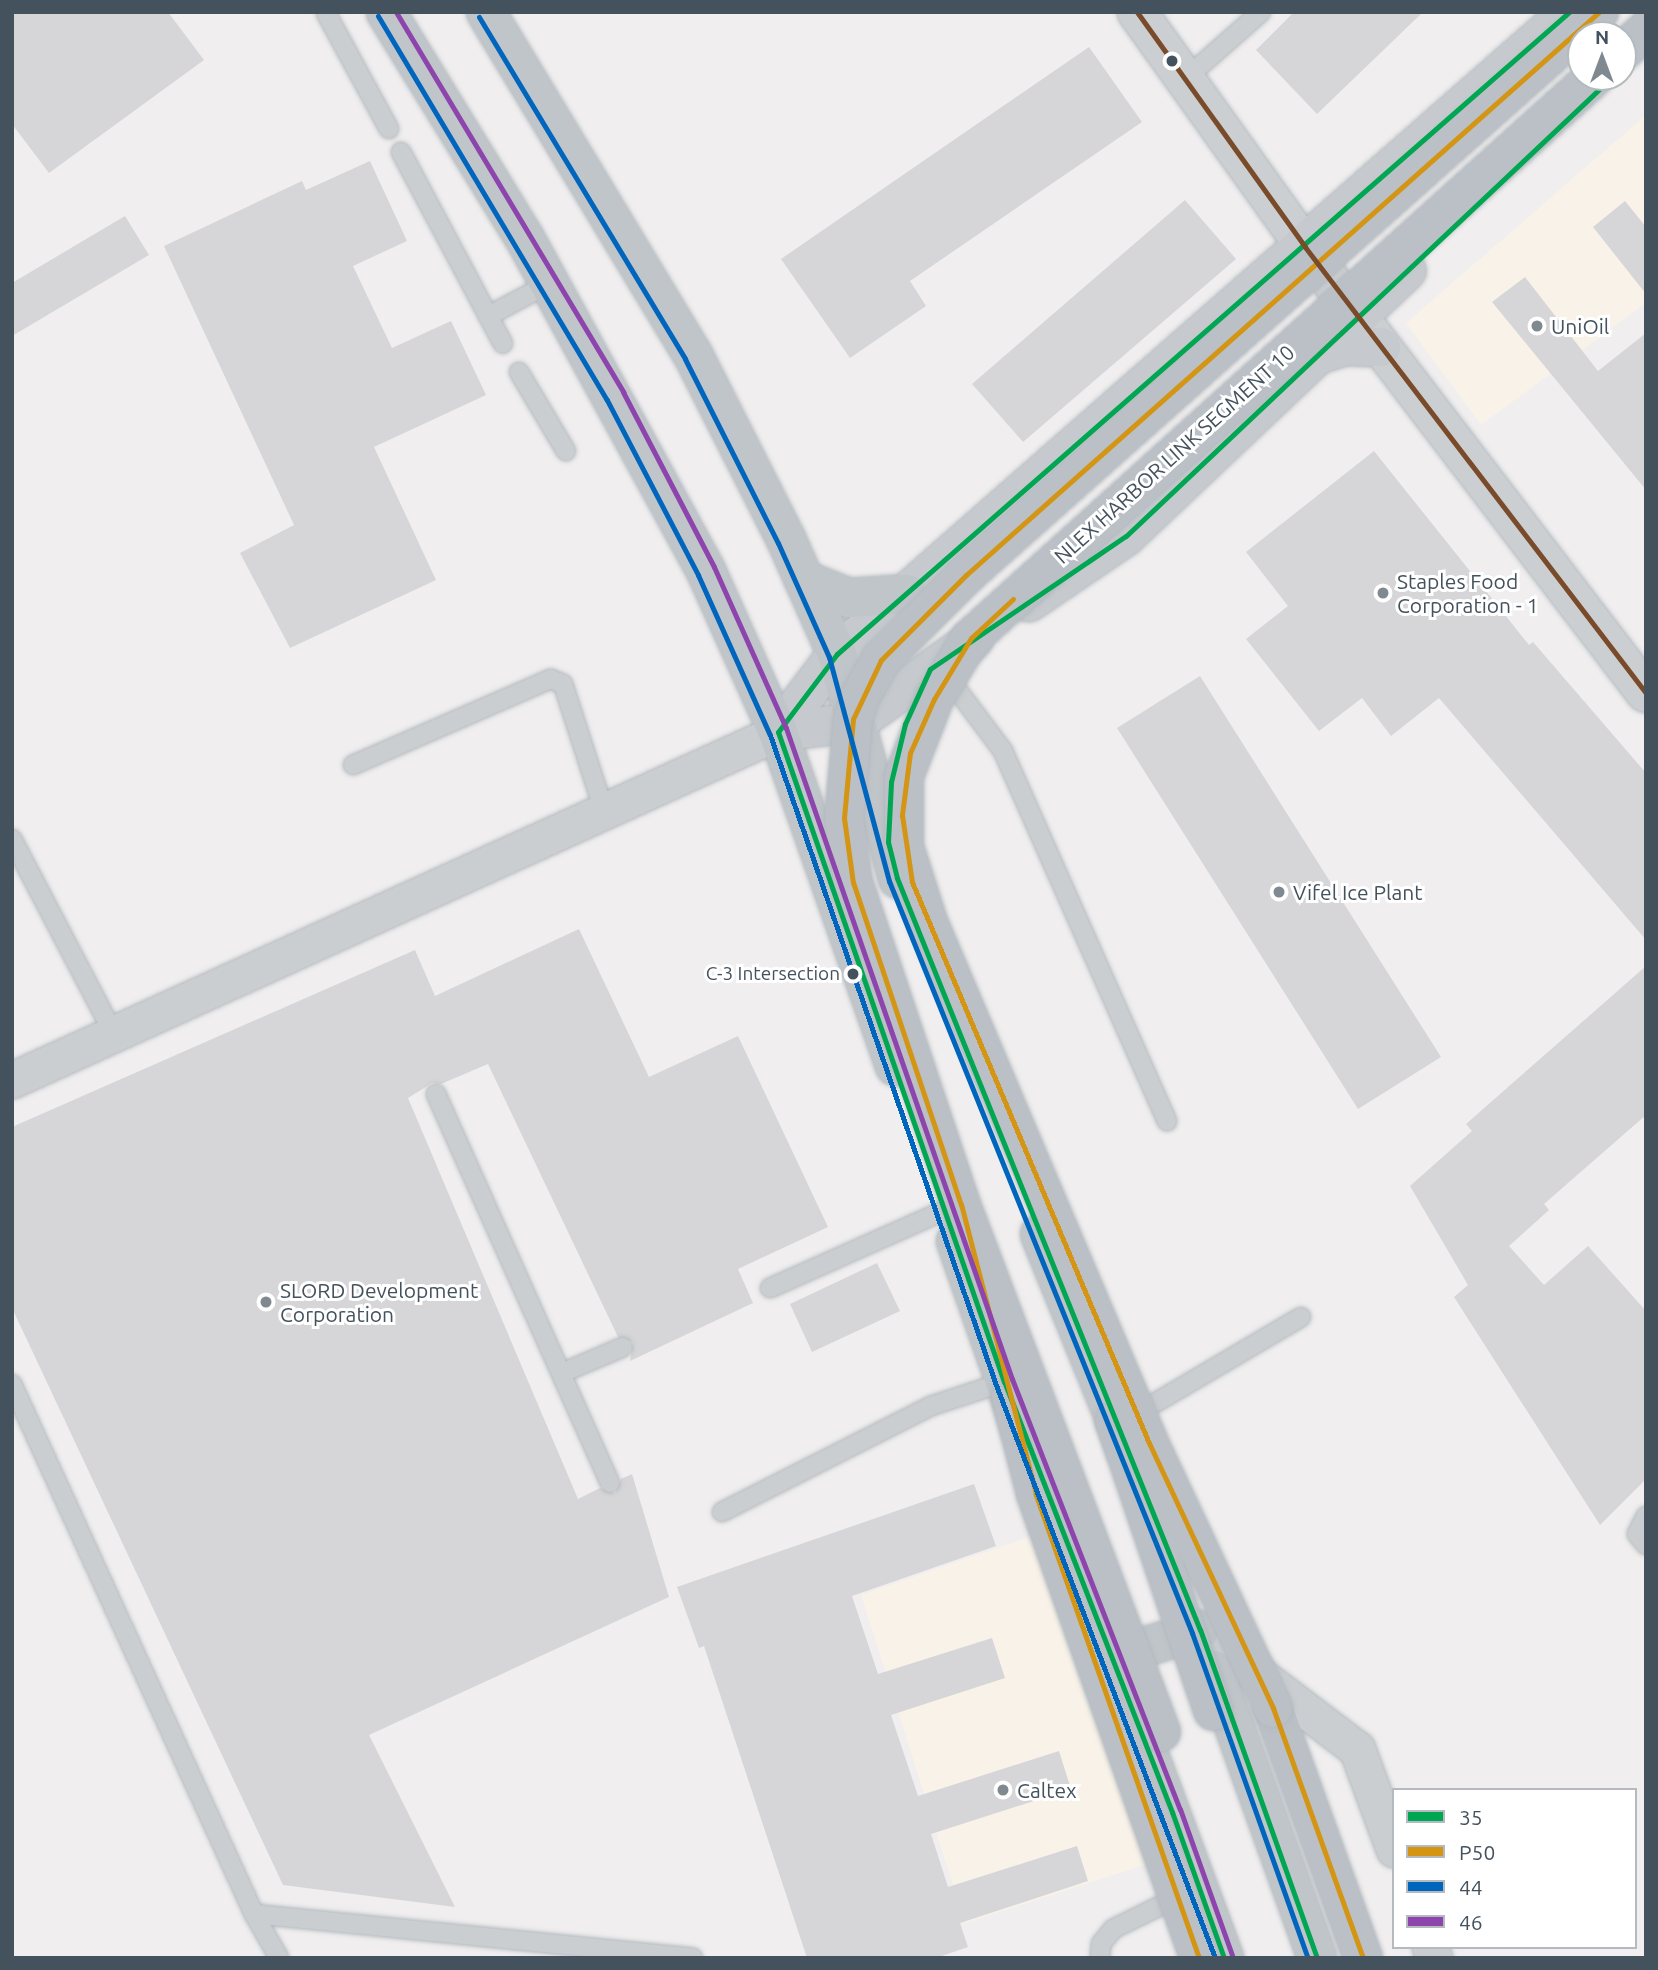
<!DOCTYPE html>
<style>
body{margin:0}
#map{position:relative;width:1658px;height:1970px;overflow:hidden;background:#f0eeee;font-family:Ubuntu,sans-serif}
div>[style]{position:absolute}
.commercial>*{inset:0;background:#f8f2e8}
.building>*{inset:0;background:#d6d6d9}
.roads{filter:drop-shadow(0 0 2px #b2b9bf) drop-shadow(0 0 2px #b2b9bf)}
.service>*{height:18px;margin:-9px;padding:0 9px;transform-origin:9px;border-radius:9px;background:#caced0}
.minor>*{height:35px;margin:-17.5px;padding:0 17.5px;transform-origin:17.5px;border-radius:17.5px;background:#caced0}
.secondary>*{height:38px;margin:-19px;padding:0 19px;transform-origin:19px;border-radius:19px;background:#cbcfd2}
.primary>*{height:38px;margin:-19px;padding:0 19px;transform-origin:19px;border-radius:19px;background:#c6cace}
.trunk>*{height:38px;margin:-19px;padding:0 19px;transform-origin:19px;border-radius:19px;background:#c0c5ca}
.motorway>*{height:38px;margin:-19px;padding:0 19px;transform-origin:19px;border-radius:19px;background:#bac0c6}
.bridges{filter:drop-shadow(0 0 2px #b2b9bf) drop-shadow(0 0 2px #b2b9bf)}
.motorway-bridge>*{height:38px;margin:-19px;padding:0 19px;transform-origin:19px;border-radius:19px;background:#bac0c6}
.bus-1>*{height:5px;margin:-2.5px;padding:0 2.5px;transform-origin:2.5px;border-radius:2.5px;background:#00a651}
.bus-2>*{height:5px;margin:-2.5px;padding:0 2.5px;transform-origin:2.5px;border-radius:2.5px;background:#d39513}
.bus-3>*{height:5px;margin:-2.5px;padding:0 2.5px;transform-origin:2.5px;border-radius:2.5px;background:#0065bd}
.bus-4>*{height:5px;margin:-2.5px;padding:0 2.5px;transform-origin:2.5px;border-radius:2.5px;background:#8e44ad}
.bus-5>*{height:5px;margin:-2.5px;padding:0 2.5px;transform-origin:2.5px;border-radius:2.5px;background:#7a4b2a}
.dots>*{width:19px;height:19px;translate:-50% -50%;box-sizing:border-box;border:4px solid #fff;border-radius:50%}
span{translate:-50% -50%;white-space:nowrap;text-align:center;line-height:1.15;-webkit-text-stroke:6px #fff;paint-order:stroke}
.bus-label{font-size:19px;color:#44525d}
.right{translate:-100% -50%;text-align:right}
.poi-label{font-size:21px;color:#44525d}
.left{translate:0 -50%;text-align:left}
.street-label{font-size:21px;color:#44525d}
.frame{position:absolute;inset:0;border:14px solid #44525d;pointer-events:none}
.legend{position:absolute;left:1392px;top:1788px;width:245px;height:161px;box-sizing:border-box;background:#fff;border:2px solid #b4babe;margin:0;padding:9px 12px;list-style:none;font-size:21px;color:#44525d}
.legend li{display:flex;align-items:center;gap:14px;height:35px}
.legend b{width:35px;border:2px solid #b4babe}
.north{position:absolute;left:1567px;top:21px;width:70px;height:70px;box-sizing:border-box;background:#fff;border:2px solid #b4babe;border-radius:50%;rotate:0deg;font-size:19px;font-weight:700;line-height:28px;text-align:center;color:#44525d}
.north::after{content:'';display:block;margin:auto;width:24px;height:32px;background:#808990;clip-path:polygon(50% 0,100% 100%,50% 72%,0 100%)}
</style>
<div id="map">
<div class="commercial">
<i style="clip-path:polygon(1646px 115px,1646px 303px,1481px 425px,1406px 323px)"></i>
<i style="clip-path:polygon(1049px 1530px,1163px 1859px,965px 1923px,861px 1595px)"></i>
</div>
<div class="building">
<i style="clip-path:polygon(12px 12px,168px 12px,204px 60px,49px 173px,12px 124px)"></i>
<i style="clip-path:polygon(1294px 12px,1423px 12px,1317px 114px,1256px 50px)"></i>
<i style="clip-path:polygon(1089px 47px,1142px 122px,910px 281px,926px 306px,850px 358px,781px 259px)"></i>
<i style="clip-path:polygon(370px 161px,407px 241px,353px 266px,392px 348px,451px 321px,486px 395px,374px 447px,436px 580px,290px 648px,240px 553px,294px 525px,164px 246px,302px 181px,306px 190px)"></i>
<i style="clip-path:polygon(1185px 200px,1236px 259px,1023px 442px,972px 384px)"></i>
<i style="clip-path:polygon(1625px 201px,1646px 227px,1646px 294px,1593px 227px)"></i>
<i style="clip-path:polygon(125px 216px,149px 255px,12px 336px,12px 283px)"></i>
<i style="clip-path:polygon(1525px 277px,1598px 371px,1646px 333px,1646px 490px,1492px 302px)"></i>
<i style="clip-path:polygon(1374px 451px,1529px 645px,1533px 642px,1646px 773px,1646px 940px,1439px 698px,1391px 736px,1362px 698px,1319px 731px,1246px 639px,1288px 606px,1246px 552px)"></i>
<i style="clip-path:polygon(1200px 676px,1441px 1057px,1358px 1109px,1117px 728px)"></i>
<i style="clip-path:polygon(579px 929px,649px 1077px,738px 1036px,828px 1227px,738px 1269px,753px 1303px,630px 1361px,633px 1342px,618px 1337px,488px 1064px,441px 1084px,432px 1083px,408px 1098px,578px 1499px,600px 1488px,615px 1493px,621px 1479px,632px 1474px,669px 1597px,369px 1735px,455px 1907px,283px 1885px,12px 1308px,12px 1127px,415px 950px,435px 996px)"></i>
<i style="clip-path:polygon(1646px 966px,1646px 1115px,1544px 1204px,1549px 1210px,1509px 1246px,1544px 1285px,1588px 1246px,1646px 1311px,1646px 1479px,1600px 1525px,1454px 1297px,1468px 1285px,1410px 1186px,1472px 1131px,1466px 1124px)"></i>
<i style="clip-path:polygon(877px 1263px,900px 1311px,812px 1352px,790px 1304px)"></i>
<i style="clip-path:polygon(974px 1484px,996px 1546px,852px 1596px,878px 1674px,992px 1638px,1005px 1678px,891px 1715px,918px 1796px,1059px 1751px,1071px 1789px,931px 1834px,948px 1887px,1077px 1846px,1088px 1881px,960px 1923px,968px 1947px,936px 1958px,807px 1958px,704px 1646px,699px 1648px,677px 1587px)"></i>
</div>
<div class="roads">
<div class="service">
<i style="left:326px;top:13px;width:132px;rotate:61.5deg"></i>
<i style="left:1185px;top:79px;width:101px;rotate:-41.4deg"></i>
<i style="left:401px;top:152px;width:217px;rotate:62deg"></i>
<i style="left:488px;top:316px;width:70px;rotate:-28deg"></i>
<i style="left:519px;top:372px;width:92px;rotate:59.3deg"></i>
<i style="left:946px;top:675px;width:95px;rotate:53.1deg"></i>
<i style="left:1003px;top:751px;width:405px;rotate:66.1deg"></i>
<i style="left:353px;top:765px;width:216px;rotate:-23.5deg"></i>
<i style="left:551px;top:679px;width:13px;rotate:23deg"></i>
<i style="left:563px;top:684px;width:137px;rotate:72.1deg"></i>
<i style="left:12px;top:839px;width:222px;rotate:62.4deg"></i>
<i style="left:436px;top:1094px;width:426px;rotate:65.9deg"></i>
<i style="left:770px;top:1288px;width:192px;rotate:-24deg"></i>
<i style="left:562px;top:1373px;width:66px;rotate:-23.1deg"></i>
<i style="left:12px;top:1384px;width:583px;rotate:65.46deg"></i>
<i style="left:1133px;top:1416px;width:195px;rotate:-30.5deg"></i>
<i style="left:722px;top:1512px;width:234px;rotate:-26.9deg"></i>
<i style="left:931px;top:1406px;width:77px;rotate:-18.2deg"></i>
<i style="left:1646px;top:1516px;width:20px;rotate:117deg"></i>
<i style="left:1637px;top:1534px;width:14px;rotate:51deg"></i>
<i style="left:279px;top:1958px;width:51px;rotate:-119.6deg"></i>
<i style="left:254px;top:1914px;width:441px;rotate:5.7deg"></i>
<i style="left:1100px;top:1958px;width:14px;rotate:-86deg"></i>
<i style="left:1101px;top:1944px;width:19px;rotate:-51deg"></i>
<i style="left:1113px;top:1929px;width:75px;rotate:-26.2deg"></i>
</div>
<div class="minor">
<i style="left:12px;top:1080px;width:841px;rotate:-24.43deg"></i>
<i style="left:1200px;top:1630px;width:197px;rotate:37.2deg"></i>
<i style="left:1357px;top:1749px;width:107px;rotate:69.7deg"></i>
<i style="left:1430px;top:1947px;width:12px;rotate:70deg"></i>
</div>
<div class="secondary">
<i style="left:1137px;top:12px;width:289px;rotate:54.4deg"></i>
<i style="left:1305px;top:247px;width:561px;rotate:52.6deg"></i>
</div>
<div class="primary">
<i style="left:1316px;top:355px;width:31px;rotate:-17deg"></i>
<i style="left:1346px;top:346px;width:35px;rotate:2deg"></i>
<i style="left:1029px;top:602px;width:117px;rotate:-34.2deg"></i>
<i style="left:1126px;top:536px;width:386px;rotate:-43.4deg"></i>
<i style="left:778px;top:732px;width:80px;rotate:-7.2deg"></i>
<i style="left:857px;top:722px;width:142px;rotate:-35.3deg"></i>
<i style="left:778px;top:732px;width:98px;rotate:-52.9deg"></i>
<i style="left:837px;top:654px;width:974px;rotate:-41.25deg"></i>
</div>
<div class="trunk">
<i style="left:386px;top:12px;width:264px;rotate:58.5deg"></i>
<i style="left:524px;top:237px;width:380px;rotate:61.4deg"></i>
<i style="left:706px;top:571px;width:176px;rotate:65.9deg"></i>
<i style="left:778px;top:732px;width:354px;rotate:70.7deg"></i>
<i style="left:486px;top:12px;width:401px;rotate:58.9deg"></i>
<i style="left:693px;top:355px;width:206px;rotate:63.2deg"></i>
<i style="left:786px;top:539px;width:126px;rotate:66.1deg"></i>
<i style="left:837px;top:654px;width:233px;rotate:74.8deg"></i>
<i style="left:804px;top:580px;width:48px;rotate:21.8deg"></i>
<i style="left:849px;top:598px;width:58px;rotate:-3.9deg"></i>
<i style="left:1040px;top:1234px;width:234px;rotate:67.9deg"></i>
<i style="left:956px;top:1241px;width:199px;rotate:70.7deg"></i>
<i style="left:1112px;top:1657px;width:92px;rotate:-17.1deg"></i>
<i style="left:1214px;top:1670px;width:306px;rotate:70.3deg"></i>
<i style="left:1126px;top:1693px;width:283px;rotate:69.7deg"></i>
</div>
<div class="motorway">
<i style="left:1623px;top:51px;width:31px;rotate:-42deg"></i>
<i style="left:1273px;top:1708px;width:266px;rotate:70.2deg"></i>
</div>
</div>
<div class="bridges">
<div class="motorway-bridge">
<i style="left:1011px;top:1397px;width:100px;rotate:75.5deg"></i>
<i style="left:1036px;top:1494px;width:492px;rotate:70.6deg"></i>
<i style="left:1115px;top:1421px;width:306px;rotate:71.3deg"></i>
<i style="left:1273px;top:1708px;width:293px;rotate:-115.1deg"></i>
<i style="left:1149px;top:1443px;width:566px;rotate:-112.99deg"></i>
<i style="left:928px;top:922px;width:79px;rotate:-107.7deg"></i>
<i style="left:904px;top:847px;width:71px;rotate:-90deg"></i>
<i style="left:904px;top:776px;width:83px;rotate:-68.7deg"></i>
<i style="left:934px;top:699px;width:71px;rotate:-58.8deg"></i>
<i style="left:971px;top:638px;width:838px;rotate:-42deg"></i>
<i style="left:1161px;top:1732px;width:564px;rotate:-110.78deg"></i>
<i style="left:961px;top:1205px;width:340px;rotate:-108.5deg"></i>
<i style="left:853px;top:883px;width:66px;rotate:-97.9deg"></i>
<i style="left:844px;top:818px;width:99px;rotate:-84.8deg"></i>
<i style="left:853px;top:719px;width:23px;rotate:-72deg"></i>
<i style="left:860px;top:697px;width:43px;rotate:-60.4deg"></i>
<i style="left:881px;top:660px;width:120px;rotate:-45deg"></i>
<i style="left:966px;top:575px;width:847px;rotate:-41.65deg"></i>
</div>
</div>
<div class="bus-1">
<i style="left:1224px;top:1958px;width:155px;rotate:-109.6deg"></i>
<i style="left:1172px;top:1812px;width:462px;rotate:-111.3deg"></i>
<i style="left:1004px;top:1382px;width:688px;rotate:-109.17deg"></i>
<i style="left:778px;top:732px;width:98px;rotate:-52.9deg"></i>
<i style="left:837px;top:654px;width:974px;rotate:-41.25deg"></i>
<i style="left:1317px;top:1958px;width:348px;rotate:-109.6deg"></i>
<i style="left:1200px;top:1630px;width:811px;rotate:-111.95deg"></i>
<i style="left:897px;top:878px;width:37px;rotate:-104deg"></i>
<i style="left:888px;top:842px;width:60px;rotate:-87.1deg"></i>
<i style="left:891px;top:782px;width:60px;rotate:-76.4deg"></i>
<i style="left:905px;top:724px;width:60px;rotate:-65.6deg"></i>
<i style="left:930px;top:669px;width:237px;rotate:-34.2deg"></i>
<i style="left:1126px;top:536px;width:668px;rotate:-43.36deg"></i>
</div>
<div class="bus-2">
<i style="left:1013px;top:599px;width:57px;rotate:137.1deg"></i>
<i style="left:971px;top:638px;width:71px;rotate:121.2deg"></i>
<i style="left:934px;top:699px;width:59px;rotate:114deg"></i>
<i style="left:910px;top:753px;width:63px;rotate:97.4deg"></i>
<i style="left:902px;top:815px;width:68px;rotate:81.5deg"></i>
<i style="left:912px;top:882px;width:609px;rotate:67.1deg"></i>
<i style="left:1149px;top:1443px;width:293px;rotate:64.9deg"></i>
<i style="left:1273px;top:1708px;width:266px;rotate:70.2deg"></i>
<i style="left:1199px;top:1958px;width:492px;rotate:-109.4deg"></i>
<i style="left:1036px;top:1494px;width:299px;rotate:-104.5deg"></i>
<i style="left:961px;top:1205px;width:340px;rotate:-108.5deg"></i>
<i style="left:853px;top:883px;width:66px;rotate:-97.9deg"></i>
<i style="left:844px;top:818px;width:99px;rotate:-84.8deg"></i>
<i style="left:853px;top:719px;width:65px;rotate:-64.6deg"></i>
<i style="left:881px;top:660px;width:120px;rotate:-45deg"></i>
<i style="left:966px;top:575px;width:847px;rotate:-41.65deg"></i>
</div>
<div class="bus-3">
<i style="left:378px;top:16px;width:447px;rotate:59.2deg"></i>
<i style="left:607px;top:400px;width:197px;rotate:62.5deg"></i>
<i style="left:698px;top:575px;width:175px;rotate:65.8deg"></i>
<i style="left:770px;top:735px;width:688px;rotate:70.83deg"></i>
<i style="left:996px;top:1385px;width:613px;rotate:69.08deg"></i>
<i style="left:479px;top:17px;width:399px;rotate:58.9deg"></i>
<i style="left:685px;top:359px;width:206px;rotate:63.2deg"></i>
<i style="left:778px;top:543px;width:125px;rotate:65.9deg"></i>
<i style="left:829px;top:657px;width:232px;rotate:75deg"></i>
<i style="left:889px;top:881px;width:811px;rotate:68.05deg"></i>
<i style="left:1192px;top:1633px;width:345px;rotate:70.4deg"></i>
</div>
<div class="bus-4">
<i style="left:396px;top:12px;width:443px;rotate:59.1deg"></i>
<i style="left:623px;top:392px;width:197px;rotate:62.5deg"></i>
<i style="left:714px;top:567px;width:176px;rotate:65.9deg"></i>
<i style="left:786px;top:728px;width:689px;rotate:70.86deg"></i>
<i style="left:1012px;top:1379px;width:462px;rotate:68.7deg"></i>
<i style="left:1180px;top:1809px;width:155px;rotate:70.4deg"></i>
</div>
<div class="bus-5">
<i style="left:1137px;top:12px;width:289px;rotate:54.4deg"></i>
<i style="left:1305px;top:247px;width:561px;rotate:52.6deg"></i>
</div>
<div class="dots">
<i style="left:1172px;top:61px;background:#44525d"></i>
<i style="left:1537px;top:326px;background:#808990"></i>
<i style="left:1383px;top:593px;background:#808990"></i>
<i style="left:1279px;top:892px;background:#808990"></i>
<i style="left:853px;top:974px;background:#44525d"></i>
<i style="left:266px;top:1302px;background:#808990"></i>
<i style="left:1003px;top:1790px;background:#808990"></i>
</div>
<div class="bus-label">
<span class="right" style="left:840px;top:974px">C-3 Intersection</span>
</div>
<div class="poi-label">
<span class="left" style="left:1551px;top:326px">UniOil</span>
<span class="left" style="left:1397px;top:593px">Staples Food<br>Corporation - 1</span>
<span class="left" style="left:1293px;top:892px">Vifel Ice Plant</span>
<span class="left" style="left:280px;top:1302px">SLORD Development<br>Corporation</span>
<span class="left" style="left:1017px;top:1790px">Caltex</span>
</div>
<div class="street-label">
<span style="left:1174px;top:454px;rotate:-42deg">NLEX HARBOR LINK SEGMENT 10</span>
</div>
<div class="frame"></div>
<ul class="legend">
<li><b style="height:9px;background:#00a651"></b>35</li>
<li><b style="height:9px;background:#d39513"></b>P50</li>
<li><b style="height:9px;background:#0065bd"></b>44</li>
<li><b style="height:9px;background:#8e44ad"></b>46</li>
</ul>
<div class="north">N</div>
</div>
